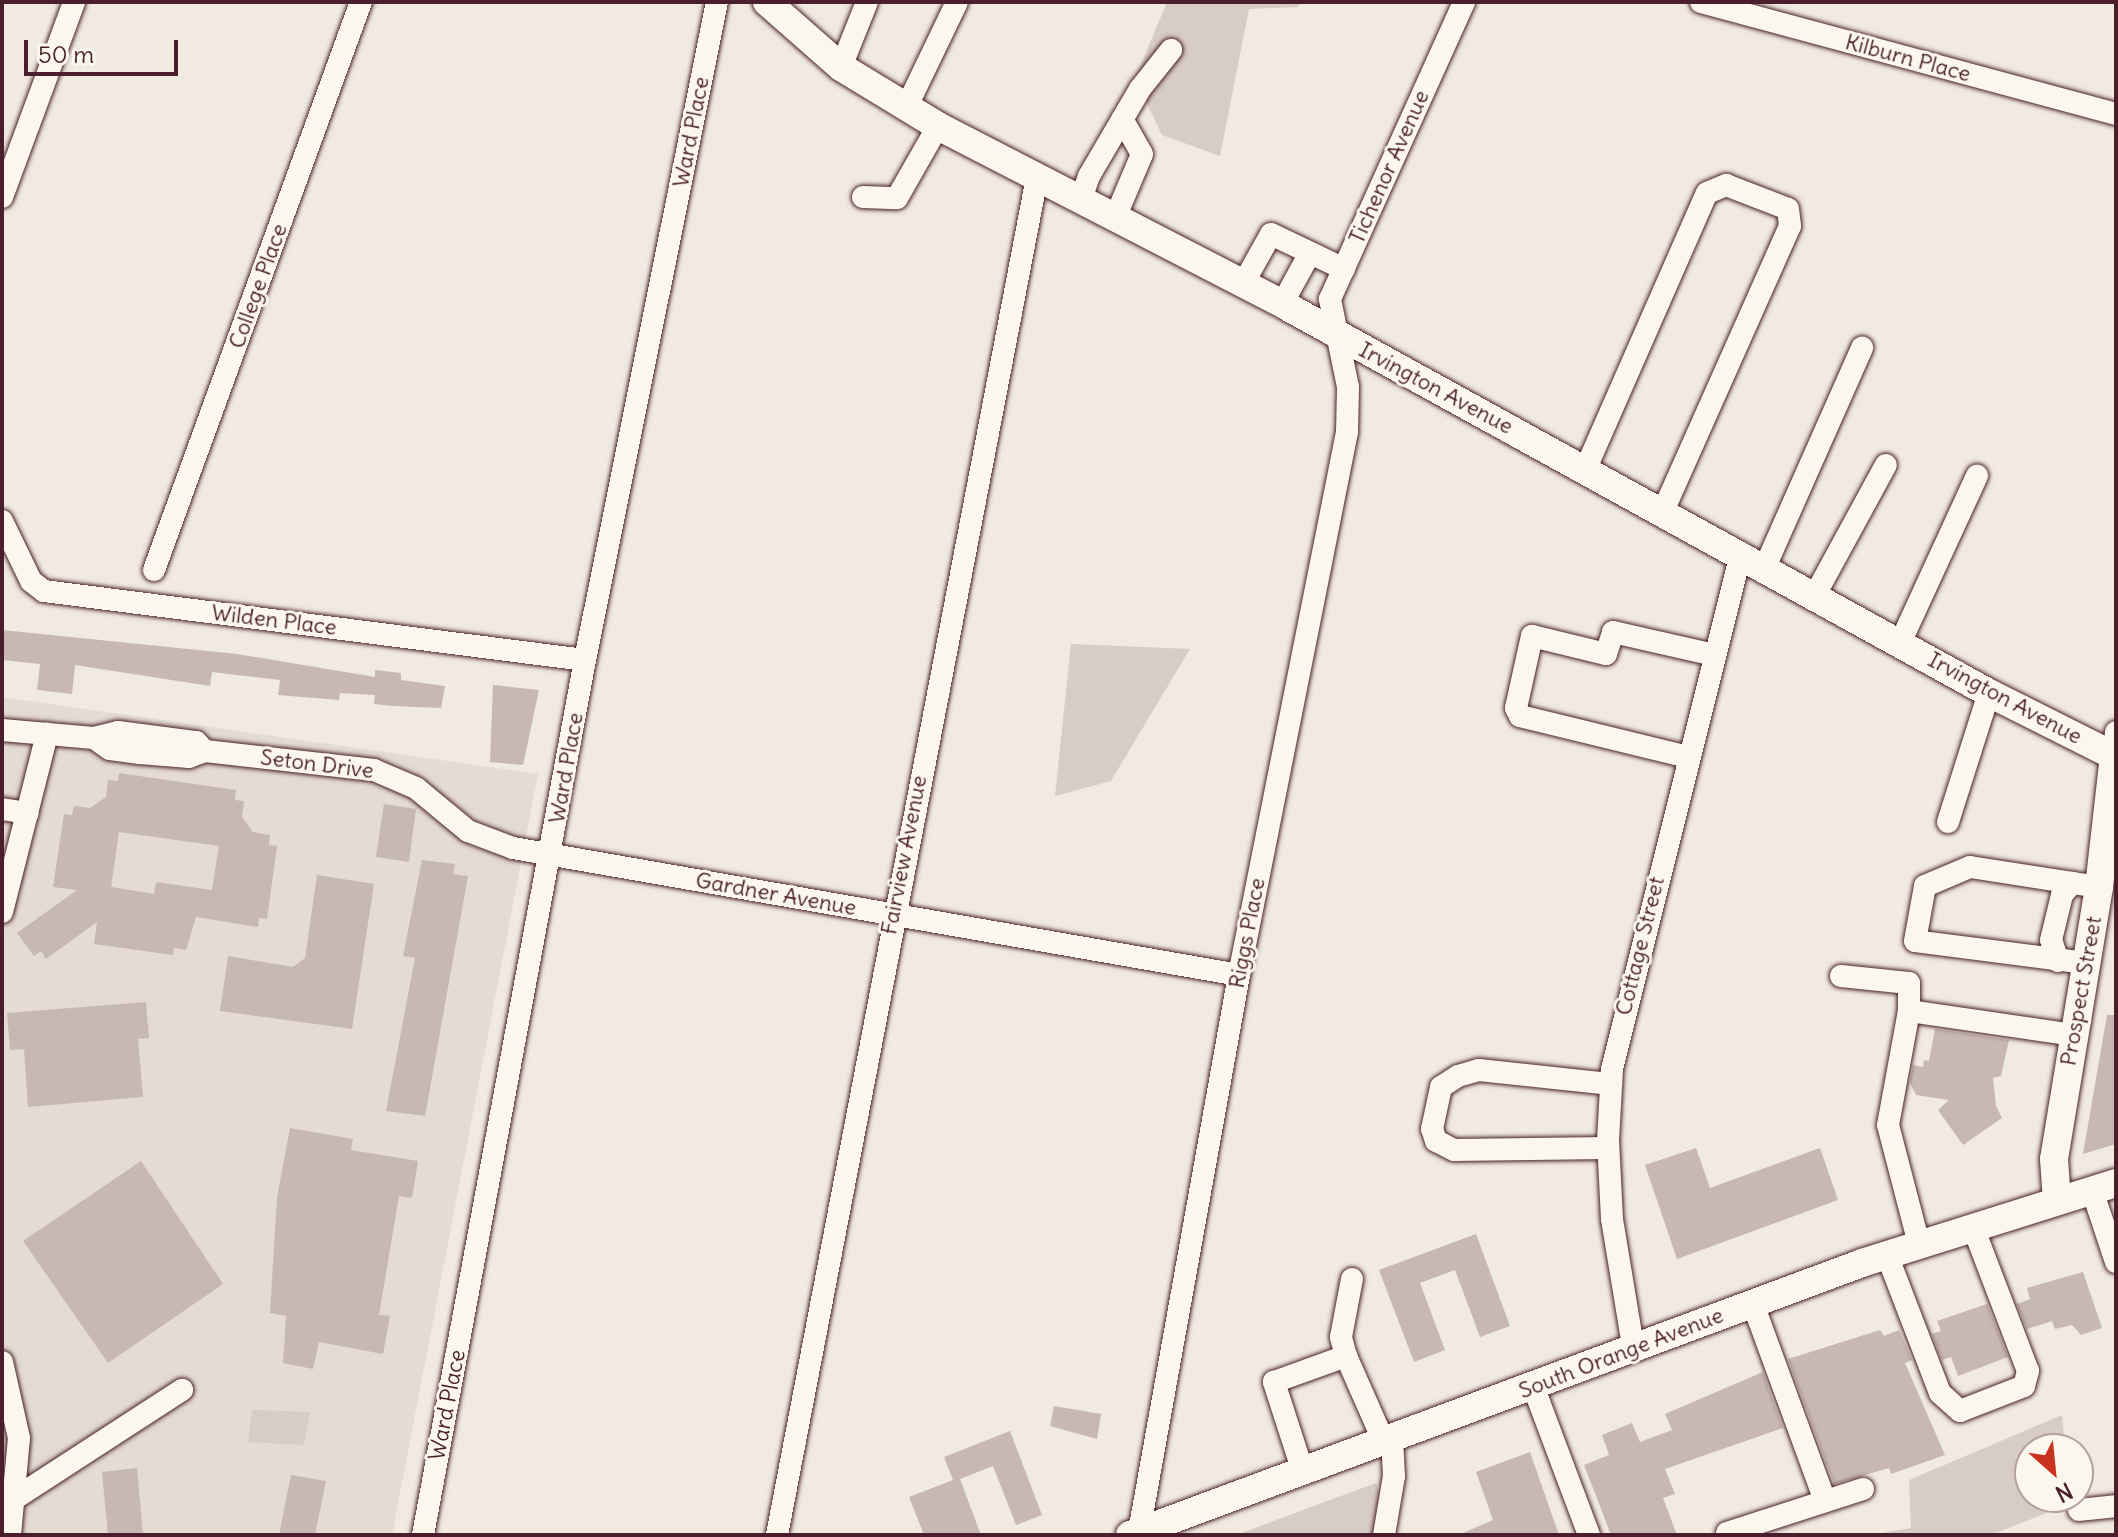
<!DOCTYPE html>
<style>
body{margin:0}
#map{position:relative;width:2118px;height:1537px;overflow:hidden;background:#f0eae0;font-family:Delius,sans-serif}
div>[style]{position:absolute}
.built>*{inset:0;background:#e4dbd2}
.green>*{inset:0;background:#d8ccc6}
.building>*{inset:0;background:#c8b8b3}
.roads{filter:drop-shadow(0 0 2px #4a1f2b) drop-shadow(0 0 2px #4a1f2b)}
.minor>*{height:22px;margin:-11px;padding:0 11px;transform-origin:11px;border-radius:11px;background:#fbf7ec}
.major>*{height:28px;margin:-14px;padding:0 14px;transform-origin:14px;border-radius:14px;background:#fbf7ec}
span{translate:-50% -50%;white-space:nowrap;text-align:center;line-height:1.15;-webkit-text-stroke:6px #fbf7ec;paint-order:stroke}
.street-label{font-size:22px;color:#4a1f2b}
.frame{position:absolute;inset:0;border:4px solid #4a1f2b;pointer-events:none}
.north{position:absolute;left:2014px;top:1433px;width:80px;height:80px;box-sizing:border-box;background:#fbf7ec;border:2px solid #b4a19f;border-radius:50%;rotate:153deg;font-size:22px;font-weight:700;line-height:32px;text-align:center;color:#4a1f2b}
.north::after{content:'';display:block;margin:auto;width:28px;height:36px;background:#c8321e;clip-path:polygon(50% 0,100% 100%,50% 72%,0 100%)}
.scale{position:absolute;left:24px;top:40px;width:154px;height:36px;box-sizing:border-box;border:4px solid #4a1f2b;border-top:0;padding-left:10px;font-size:24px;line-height:28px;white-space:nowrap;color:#4a1f2b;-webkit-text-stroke:6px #fbf7ec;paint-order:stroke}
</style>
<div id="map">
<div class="built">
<i style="clip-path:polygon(2px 697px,538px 774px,392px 1535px,2px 1535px)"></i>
</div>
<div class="green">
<i style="clip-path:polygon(1167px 2px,1300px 2px,1298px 7px,1249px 9px,1220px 156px,1162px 135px,1135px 79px)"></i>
<i style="clip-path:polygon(1071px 644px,1190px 649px,1111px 781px,1055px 796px)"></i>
<i style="clip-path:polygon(2px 1389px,12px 1437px,2px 1535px)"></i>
<i style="clip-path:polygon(252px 1410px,310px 1412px,304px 1445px,248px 1442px)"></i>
<i style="clip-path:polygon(2062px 1415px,2065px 1449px,2030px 1449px,2030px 1497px,2068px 1497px,2069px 1504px,1991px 1535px,1869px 1535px,1911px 1528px,1909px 1480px)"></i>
<i style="clip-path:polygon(1376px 1483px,1380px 1496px,1374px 1535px,1236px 1535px)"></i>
</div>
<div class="building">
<i style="clip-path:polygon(2px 630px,237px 654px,375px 677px,375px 670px,401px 673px,401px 680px,445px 686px,441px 708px,393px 706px,374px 704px,375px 695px,340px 693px,339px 700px,278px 695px,280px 680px,212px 672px,210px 686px,75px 665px,72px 694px,37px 690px,40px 664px,2px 660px)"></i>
<i style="clip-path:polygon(493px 685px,539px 690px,523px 765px,490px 762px)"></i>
<i style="clip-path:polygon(evenodd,119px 773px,236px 790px,235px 800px,244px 801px,242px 817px,253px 832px,270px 835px,269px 845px,277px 846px,267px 919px,259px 918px,258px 927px,196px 917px,186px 950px,174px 948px,173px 955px,94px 944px,97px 922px,46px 959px,41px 951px,34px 956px,17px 933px,77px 890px,53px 887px,64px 814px,72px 815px,74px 806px,90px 808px,106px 797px,108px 780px,118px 781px,119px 773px,119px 832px,219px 846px,212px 890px,156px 882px,154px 894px,111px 887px,119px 832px)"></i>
<i style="clip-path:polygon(384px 804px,416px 809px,409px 862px,376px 857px)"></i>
<i style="clip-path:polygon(422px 860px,455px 864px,453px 874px,468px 876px,425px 1116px,386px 1111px,415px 958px,403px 956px)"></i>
<i style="clip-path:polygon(317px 875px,374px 884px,352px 1029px,220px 1011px,228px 956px,293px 967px,305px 958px)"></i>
<i style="clip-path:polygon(146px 1002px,149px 1038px,138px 1039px,143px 1097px,28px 1107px,24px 1049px,10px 1050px,7px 1013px)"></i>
<i style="clip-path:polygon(2107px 1015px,2116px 1015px,2116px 1144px,2083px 1154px)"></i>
<i style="clip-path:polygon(1935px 1029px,2009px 1040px,2001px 1076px,1993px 1078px,1996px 1106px,2002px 1118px,1963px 1145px,1938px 1110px,1949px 1100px,1916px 1095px,1910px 1083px,1913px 1065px,1923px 1067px,1924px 1060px,1929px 1061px)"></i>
<i style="clip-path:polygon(290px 1128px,353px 1139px,351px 1150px,418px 1161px,412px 1198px,399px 1196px,379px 1315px,390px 1316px,383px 1354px,319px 1342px,313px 1369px,283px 1363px,286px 1316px,270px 1313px,277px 1197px)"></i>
<i style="clip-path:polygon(1696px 1148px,1710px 1188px,1820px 1148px,1838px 1200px,1677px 1259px,1645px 1165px)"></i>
<i style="clip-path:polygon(141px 1161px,223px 1284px,108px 1363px,23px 1241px)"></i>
<i style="clip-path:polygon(1476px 1234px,1510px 1326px,1480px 1337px,1455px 1270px,1420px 1283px,1445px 1350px,1414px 1362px,1379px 1270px)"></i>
<i style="clip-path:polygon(2083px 1272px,2102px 1328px,2081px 1335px,2072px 1325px,2055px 1329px,2052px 1321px,2027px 1329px,2017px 1304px,2030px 1299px,2027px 1288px)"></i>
<i style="clip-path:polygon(1987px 1304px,2008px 1357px,1958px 1376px,1951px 1357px,1942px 1360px,1932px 1334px,1941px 1331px,1937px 1321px)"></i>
<i style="clip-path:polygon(1880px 1330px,1884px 1336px,1899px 1330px,1912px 1360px,1905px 1363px,1945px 1455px,1891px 1474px,1889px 1468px,1834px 1484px,1788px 1359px)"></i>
<i style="clip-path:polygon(1763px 1372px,1783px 1428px,1665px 1469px,1675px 1494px,1663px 1498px,1677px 1535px,1611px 1535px,1584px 1465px,1609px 1455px,1602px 1435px,1632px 1423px,1640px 1442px,1672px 1430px,1665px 1414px)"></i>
<i style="clip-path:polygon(1054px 1406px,1101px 1414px,1097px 1439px,1050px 1426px)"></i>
<i style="clip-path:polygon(1010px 1431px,1042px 1515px,1016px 1525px,993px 1466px,960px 1479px,981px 1535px,924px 1535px,909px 1497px,953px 1480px,944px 1457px)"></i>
<i style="clip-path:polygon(1530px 1452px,1559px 1535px,1458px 1535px,1493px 1520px,1476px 1472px)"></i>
<i style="clip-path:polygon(137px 1468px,143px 1535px,108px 1535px,102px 1472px)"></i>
<i style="clip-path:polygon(291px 1475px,326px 1481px,315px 1535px,279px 1535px)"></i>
</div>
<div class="roads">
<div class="minor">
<i style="left:1701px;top:2px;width:430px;rotate:15.1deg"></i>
<i style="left:841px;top:67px;width:70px;rotate:-68.2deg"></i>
<i style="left:907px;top:106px;width:115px;rotate:-64.3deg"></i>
<i style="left:2px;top:197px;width:208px;rotate:-69.7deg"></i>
<i style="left:863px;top:197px;width:34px;rotate:2deg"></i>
<i style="left:897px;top:198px;width:83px;rotate:-60.3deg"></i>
<i style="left:1081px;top:199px;width:24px;rotate:-71deg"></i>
<i style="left:1089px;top:176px;width:101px;rotate:-59.6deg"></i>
<i style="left:1140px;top:89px;width:50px;rotate:-51.5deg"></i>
<i style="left:1115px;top:218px;width:69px;rotate:-67.1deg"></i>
<i style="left:1142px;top:154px;width:40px;rotate:-119.7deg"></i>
<i style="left:1243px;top:284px;width:57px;rotate:-60.8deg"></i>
<i style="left:1271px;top:234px;width:81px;rotate:25.6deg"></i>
<i style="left:1282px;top:304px;width:58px;rotate:-61.2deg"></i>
<i style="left:1586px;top:468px;width:300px;rotate:-66.3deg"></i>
<i style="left:1707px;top:193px;width:21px;rotate:-23deg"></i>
<i style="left:1726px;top:185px;width:66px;rotate:21.2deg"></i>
<i style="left:1788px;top:209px;width:17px;rotate:83deg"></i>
<i style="left:1790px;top:226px;width:312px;rotate:114deg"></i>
<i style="left:2px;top:521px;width:67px;rotate:64.2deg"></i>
<i style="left:31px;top:581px;width:16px;rotate:38deg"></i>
<i style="left:44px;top:591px;width:545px;rotate:7.27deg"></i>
<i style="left:1765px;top:567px;width:240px;rotate:-66.1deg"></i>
<i style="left:154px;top:570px;width:605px;rotate:-69.98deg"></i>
<i style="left:1815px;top:595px;width:148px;rotate:-61.4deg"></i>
<i style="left:1901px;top:641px;width:182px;rotate:-65.3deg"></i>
<i style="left:2px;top:730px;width:92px;rotate:5deg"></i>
<i style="left:94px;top:738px;width:25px;rotate:-14deg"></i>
<i style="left:118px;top:732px;width:79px;rotate:7.3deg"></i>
<i style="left:196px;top:742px;width:13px;rotate:45deg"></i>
<i style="left:94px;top:738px;width:19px;rotate:35deg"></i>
<i style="left:110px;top:749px;width:30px;rotate:8deg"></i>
<i style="left:140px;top:753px;width:49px;rotate:4.7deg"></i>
<i style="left:189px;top:757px;width:17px;rotate:-21deg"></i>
<i style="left:205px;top:751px;width:170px;rotate:6.4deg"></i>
<i style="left:374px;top:770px;width:46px;rotate:23.2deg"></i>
<i style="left:416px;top:788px;width:67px;rotate:39.6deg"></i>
<i style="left:468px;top:831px;width:48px;rotate:20.7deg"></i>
<i style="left:513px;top:848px;width:737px;rotate:9.92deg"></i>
<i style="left:2114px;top:755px;width:23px;rotate:-85deg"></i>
<i style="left:1688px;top:757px;width:173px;rotate:-166.3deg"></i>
<i style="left:1520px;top:716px;width:9px;rotate:-117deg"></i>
<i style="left:1516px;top:708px;width:74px;rotate:-77.5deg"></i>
<i style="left:1532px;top:636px;width:76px;rotate:13.7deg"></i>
<i style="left:1606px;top:654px;width:23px;rotate:-72deg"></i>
<i style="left:1613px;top:632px;width:104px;rotate:12.8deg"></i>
<i style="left:2px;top:809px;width:26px;rotate:9deg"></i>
<i style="left:1948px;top:822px;width:135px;rotate:-72.4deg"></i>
<i style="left:2px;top:912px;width:184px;rotate:-75.8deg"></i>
<i style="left:2058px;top:961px;width:22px;rotate:-108deg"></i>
<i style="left:2051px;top:940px;width:46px;rotate:-76.3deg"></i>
<i style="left:2062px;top:895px;width:16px;rotate:-50deg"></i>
<i style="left:2086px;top:963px;width:172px;rotate:-172.7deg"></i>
<i style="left:1915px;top:941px;width:56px;rotate:-79.7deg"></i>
<i style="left:1925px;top:886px;width:49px;rotate:-22.9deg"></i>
<i style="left:1970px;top:867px;width:131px;rotate:8.8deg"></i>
<i style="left:1841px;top:976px;width:68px;rotate:5.9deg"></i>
<i style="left:1909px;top:983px;width:28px;rotate:90deg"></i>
<i style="left:1608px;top:1148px;width:154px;rotate:179.3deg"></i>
<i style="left:1454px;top:1150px;width:20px;rotate:-153deg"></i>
<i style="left:1436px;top:1141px;width:13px;rotate:-108deg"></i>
<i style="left:1432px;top:1129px;width:43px;rotate:-77.9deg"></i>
<i style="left:1441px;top:1087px;width:20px;rotate:-33deg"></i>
<i style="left:1458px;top:1076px;width:22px;rotate:-16deg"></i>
<i style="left:1479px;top:1070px;width:133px;rotate:6.1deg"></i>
<i style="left:2092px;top:1190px;width:76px;rotate:71.6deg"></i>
<i style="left:1919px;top:1244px;width:123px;rotate:-104.6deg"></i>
<i style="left:1888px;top:1125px;width:116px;rotate:-79.6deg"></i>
<i style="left:1909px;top:1011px;width:167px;rotate:8.3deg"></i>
<i style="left:1887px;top:1255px;width:148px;rotate:69deg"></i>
<i style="left:1940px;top:1393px;width:27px;rotate:42deg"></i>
<i style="left:1960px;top:1411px;width:69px;rotate:-21.3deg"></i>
<i style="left:2024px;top:1386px;width:16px;rotate:-75deg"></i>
<i style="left:2028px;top:1371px;width:154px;rotate:-110.9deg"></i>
<i style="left:1753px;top:1304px;width:210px;rotate:69.9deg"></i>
<i style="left:1633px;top:1346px;width:129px;rotate:-99.4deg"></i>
<i style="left:1612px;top:1219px;width:78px;rotate:-92.9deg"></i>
<i style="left:1608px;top:1141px;width:72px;rotate:-86.8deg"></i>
<i style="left:1612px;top:1069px;width:532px;rotate:-75.96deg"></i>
<i style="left:1346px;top:1356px;width:20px;rotate:-105deg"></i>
<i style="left:1341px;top:1337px;width:59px;rotate:-79.3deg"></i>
<i style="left:2px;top:1362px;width:78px;rotate:77.4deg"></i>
<i style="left:19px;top:1438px;width:97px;rotate:95.3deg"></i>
<i style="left:1533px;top:1386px;width:159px;rotate:69.4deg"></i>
<i style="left:1303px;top:1472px;width:95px;rotate:-107.9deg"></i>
<i style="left:1274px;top:1382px;width:77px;rotate:-19.9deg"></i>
<i style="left:1346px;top:1356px;width:94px;rotate:66.2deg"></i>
<i style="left:17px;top:1497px;width:197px;rotate:-33deg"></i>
<i style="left:2079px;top:1510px;width:37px;rotate:-6deg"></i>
<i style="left:1139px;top:1532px;width:566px;rotate:-79.82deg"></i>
<i style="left:1239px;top:975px;width:554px;rotate:-78.75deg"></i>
<i style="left:1347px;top:432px;width:45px;rotate:-88.7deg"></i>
<i style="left:1348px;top:387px;width:90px;rotate:-101.6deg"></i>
<i style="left:1330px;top:299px;width:326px;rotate:-65.7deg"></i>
<i style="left:1727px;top:1533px;width:143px;rotate:-17.9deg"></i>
<i style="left:423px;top:1535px;width:890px;rotate:-79.51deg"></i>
<i style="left:585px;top:660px;width:671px;rotate:-78.66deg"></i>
<i style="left:777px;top:1535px;width:1383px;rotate:-79.16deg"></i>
<i style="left:1384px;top:1535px;width:60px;rotate:-80.4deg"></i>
<i style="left:1394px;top:1476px;width:37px;rotate:-93deg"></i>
</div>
<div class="major">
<i style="left:767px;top:2px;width:98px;rotate:41.3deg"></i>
<i style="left:841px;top:67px;width:114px;rotate:31.3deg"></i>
<i style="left:938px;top:126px;width:394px;rotate:27.3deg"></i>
<i style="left:1288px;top:307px;width:800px;rotate:28.84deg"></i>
<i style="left:1989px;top:693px;width:142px;rotate:26.7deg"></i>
<i style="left:2057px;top:1201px;width:42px;rotate:-94.1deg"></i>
<i style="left:2054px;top:1159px;width:276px;rotate:-80.6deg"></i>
<i style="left:2099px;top:887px;width:133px;rotate:-83.5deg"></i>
<i style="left:1130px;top:1535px;width:781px;rotate:-20.38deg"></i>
<i style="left:1862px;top:1263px;width:266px;rotate:-17.5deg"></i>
</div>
</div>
<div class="street-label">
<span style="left:1908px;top:58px;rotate:15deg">Kilburn Place</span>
<span style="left:691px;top:132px;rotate:-79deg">Ward Place</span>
<span style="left:1389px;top:167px;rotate:-66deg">Tichenor Avenue</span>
<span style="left:258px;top:286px;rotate:-70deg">College Place</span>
<span style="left:1436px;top:388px;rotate:28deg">Irvington Avenue</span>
<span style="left:274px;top:620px;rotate:7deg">Wilden Place</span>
<span style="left:2005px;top:698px;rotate:28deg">Irvington Avenue</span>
<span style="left:317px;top:764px;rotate:7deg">Seton Drive</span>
<span style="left:566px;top:768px;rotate:-80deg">Ward Place</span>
<span style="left:904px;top:855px;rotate:-79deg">Fairview Avenue</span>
<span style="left:776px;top:894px;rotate:10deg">Gardner Avenue</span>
<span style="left:1247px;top:933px;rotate:-79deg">Riggs Place</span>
<span style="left:1640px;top:946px;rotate:-76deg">Cottage Street</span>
<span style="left:2081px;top:991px;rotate:-80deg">Prospect Street</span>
<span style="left:1621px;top:1353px;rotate:-21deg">South Orange Avenue</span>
<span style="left:447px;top:1405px;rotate:-79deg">Ward Place</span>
</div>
<div class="frame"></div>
<div class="north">N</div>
<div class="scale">50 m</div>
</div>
